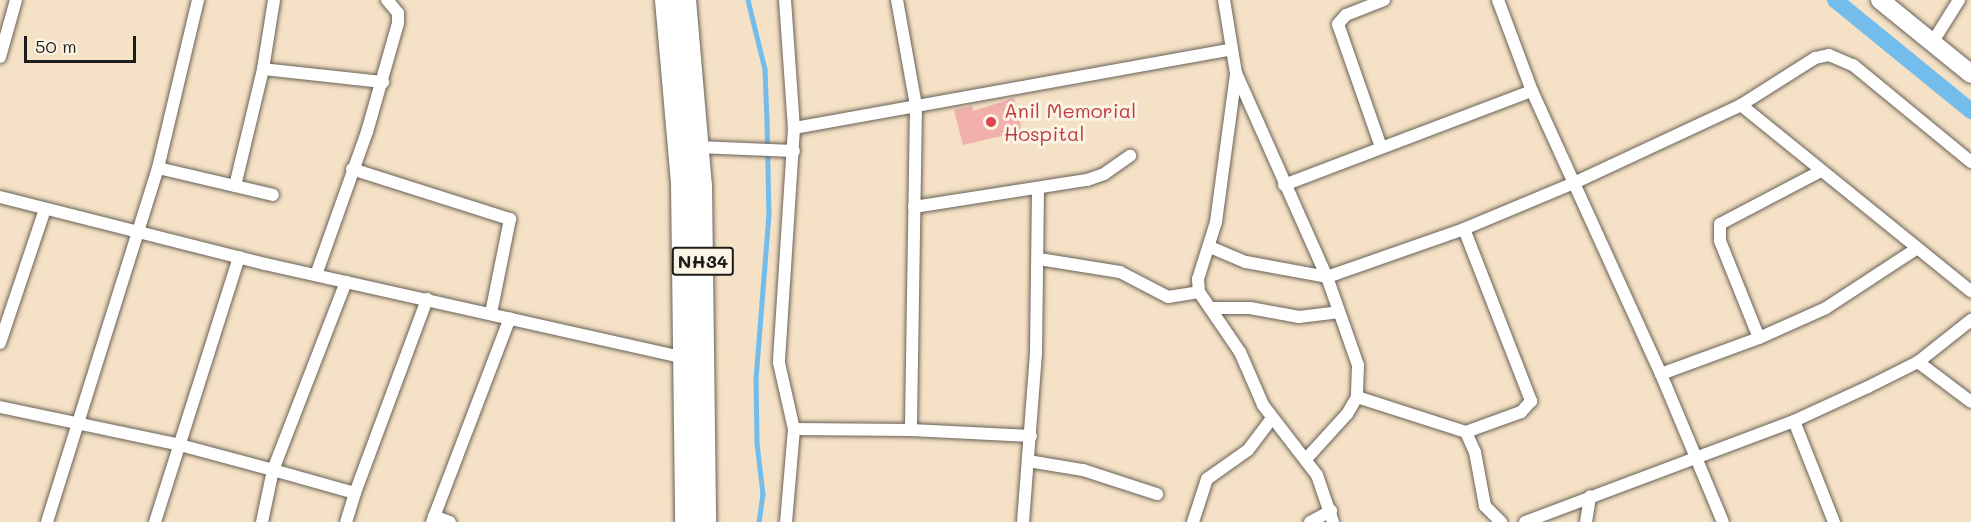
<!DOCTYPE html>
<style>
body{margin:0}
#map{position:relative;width:1971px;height:522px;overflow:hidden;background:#f5e1c5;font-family:Mali,sans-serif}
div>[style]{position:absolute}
.stream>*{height:4.5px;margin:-2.25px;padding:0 2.25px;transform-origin:2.25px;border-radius:2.25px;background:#72bdeb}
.canal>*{height:16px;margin:-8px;padding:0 8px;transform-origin:8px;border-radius:8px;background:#72bdeb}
.building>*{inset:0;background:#f1b0ab}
.roads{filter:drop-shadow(0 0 2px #686157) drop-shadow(0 0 2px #686157)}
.street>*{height:12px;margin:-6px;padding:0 6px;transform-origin:6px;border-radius:6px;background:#fff}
.secondary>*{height:18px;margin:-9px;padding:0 9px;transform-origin:9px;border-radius:9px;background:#fff}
.highway>*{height:22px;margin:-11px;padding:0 11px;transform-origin:11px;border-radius:11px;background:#fff}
.dots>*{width:16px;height:16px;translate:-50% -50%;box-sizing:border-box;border:3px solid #fcf5e5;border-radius:50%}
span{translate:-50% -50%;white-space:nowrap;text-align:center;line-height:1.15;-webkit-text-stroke:6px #fcf5e5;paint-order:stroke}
.shield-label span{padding:2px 4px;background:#fcf5e5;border:2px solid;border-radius:4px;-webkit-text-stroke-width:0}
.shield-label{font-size:18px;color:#1c1c1c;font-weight:700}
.health-label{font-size:20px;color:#be3a42}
.left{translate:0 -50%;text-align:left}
.scale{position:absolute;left:24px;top:36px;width:112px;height:27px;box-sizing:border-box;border:3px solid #1c1c1c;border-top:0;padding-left:8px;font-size:18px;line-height:21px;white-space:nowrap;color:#1c1c1c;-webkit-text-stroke:4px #fcf5e5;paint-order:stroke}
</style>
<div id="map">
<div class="stream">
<i style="left:748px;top:0;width:71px;rotate:76.2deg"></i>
<i style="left:765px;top:69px;width:51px;rotate:87.8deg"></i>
<i style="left:767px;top:120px;width:94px;rotate:88.8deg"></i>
<i style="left:769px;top:214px;width:165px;rotate:94.5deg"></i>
<i style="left:756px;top:378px;width:65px;rotate:89.1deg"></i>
<i style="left:757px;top:443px;width:51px;rotate:83.3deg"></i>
<i style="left:763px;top:494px;width:28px;rotate:98deg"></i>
</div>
<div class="canal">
<i style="left:1835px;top:0;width:176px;rotate:39.2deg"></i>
</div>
<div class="building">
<i style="clip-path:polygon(1014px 98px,1022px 131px,963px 145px,954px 110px,972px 106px,973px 111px)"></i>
</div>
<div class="roads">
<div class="street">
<i style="left:785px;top:0;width:128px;rotate:86deg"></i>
<i style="left:794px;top:128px;width:235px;rotate:93.7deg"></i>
<i style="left:779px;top:363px;width:68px;rotate:77.2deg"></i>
<i style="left:794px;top:429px;width:93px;rotate:94.9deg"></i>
<i style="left:897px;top:0;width:108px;rotate:79.8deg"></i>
<i style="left:916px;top:106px;width:324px;rotate:90.9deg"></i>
<i style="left:1224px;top:0;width:74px;rotate:80.7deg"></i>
<i style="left:1236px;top:73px;width:223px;rotate:66deg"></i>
<i style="left:1327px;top:277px;width:93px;rotate:70.6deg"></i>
<i style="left:1358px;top:365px;width:32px;rotate:92deg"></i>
<i style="left:1357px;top:397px;width:20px;rotate:120deg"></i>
<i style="left:1347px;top:414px;width:61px;rotate:132.3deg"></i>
<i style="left:1498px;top:0;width:97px;rotate:69.5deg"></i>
<i style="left:1532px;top:91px;width:311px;rotate:65.5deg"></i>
<i style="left:1661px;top:374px;width:160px;rotate:67.3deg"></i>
<i style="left:1932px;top:43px;width:51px;rotate:-57.9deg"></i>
<i style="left:0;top:57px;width:59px;rotate:-74.3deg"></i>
<i style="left:263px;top:69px;width:121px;rotate:6.2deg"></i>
<i style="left:1236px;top:74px;width:149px;rotate:97.7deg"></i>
<i style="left:1216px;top:222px;width:60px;rotate:107.5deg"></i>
<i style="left:1198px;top:279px;width:13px;rotate:86deg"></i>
<i style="left:1199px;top:292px;width:73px;rotate:55.7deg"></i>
<i style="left:1240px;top:352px;width:58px;rotate:66.5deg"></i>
<i style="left:1263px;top:405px;width:88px;rotate:52.4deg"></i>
<i style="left:1317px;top:475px;width:50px;rotate:71.2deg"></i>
<i style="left:1741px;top:105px;width:296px;rotate:39deg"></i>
<i style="left:794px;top:128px;width:444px;rotate:-10.2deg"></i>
<i style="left:697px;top:147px;width:97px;rotate:2.4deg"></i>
<i style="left:1381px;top:147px;width:130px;rotate:-109.3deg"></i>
<i style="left:1338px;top:24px;width:12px;rotate:-48deg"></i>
<i style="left:1346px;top:15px;width:41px;rotate:-21.5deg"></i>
<i style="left:158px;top:168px;width:118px;rotate:13.2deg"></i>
<i style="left:352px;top:169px;width:166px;rotate:17.6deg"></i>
<i style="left:510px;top:219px;width:96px;rotate:101.4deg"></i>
<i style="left:1284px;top:185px;width:265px;rotate:-20.8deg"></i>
<i style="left:235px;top:186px;width:120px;rotate:-76.5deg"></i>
<i style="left:263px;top:69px;width:70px;rotate:-80.9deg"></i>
<i style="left:0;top:197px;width:273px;rotate:14.2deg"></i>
<i style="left:265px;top:264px;width:430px;rotate:12.6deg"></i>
<i style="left:914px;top:207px;width:175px;rotate:-8.9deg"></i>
<i style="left:1087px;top:180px;width:18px;rotate:-19deg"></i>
<i style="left:1104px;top:174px;width:32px;rotate:-35deg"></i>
<i style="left:1464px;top:229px;width:185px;rotate:68.7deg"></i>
<i style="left:1531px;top:401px;width:15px;rotate:132deg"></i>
<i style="left:1521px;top:412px;width:59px;rotate:160deg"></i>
<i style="left:1210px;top:247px;width:39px;rotate:23deg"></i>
<i style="left:1246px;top:262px;width:82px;rotate:10.5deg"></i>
<i style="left:1327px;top:277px;width:145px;rotate:-19.3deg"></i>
<i style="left:1464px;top:229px;width:119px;rotate:-22.7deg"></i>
<i style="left:1574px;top:183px;width:184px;rotate:-25deg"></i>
<i style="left:1741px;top:105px;width:88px;rotate:-32.4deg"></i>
<i style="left:1815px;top:58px;width:14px;rotate:-12deg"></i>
<i style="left:1829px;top:55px;width:26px;rotate:23deg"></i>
<i style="left:1853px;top:65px;width:153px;rotate:39.4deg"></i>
<i style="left:1039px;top:259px;width:82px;rotate:9.1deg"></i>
<i style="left:1120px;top:272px;width:54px;rotate:27.5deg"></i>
<i style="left:1168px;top:297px;width:31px;rotate:-9deg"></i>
<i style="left:316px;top:275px;width:152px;rotate:-70.4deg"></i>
<i style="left:367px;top:132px;width:113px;rotate:-74.1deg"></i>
<i style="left:398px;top:23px;width:10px;rotate:-90deg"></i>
<i style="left:398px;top:13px;width:17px;rotate:-130deg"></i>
<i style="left:1210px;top:308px;width:40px"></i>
<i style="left:1250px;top:308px;width:50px;rotate:10.4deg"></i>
<i style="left:1299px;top:317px;width:39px;rotate:-7deg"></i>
<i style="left:1759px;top:338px;width:105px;rotate:-111.9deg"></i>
<i style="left:1720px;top:241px;width:17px;rotate:-90deg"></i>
<i style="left:1720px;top:224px;width:114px;rotate:-27.7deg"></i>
<i style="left:0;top:343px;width:141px;rotate:-71.4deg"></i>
<i style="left:1918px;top:362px;width:66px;rotate:37deg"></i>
<i style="left:1661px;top:374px;width:104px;rotate:-20.2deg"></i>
<i style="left:1759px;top:338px;width:73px;rotate:-24.1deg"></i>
<i style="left:1826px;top:308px;width:108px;rotate:-33.2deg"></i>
<i style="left:1357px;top:397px;width:114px;rotate:17.8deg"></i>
<i style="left:1466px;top:432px;width:22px;rotate:66deg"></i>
<i style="left:1475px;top:452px;width:55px;rotate:79.5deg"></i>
<i style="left:1485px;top:506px;width:23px;rotate:45deg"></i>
<i style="left:0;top:407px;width:184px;rotate:11.9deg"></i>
<i style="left:180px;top:445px;width:96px;rotate:15deg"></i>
<i style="left:273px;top:470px;width:202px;rotate:-68.8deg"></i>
<i style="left:1794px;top:421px;width:109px;rotate:68.4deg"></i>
<i style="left:794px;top:429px;width:117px;rotate:0.5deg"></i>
<i style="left:911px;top:430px;width:120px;rotate:2.9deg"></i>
<i style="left:1028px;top:461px;width:56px;rotate:9.3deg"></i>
<i style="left:1083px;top:470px;width:78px;rotate:18deg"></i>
<i style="left:355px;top:493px;width:207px;rotate:-69.6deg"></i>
<i style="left:434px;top:516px;width:17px;rotate:21deg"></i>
<i style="left:47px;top:522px;width:371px;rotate:-72.6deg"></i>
<i style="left:158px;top:168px;width:173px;rotate:-76.6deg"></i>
<i style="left:155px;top:522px;width:278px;rotate:-72.4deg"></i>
<i style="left:262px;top:522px;width:53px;rotate:-78.1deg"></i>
<i style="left:273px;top:470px;width:85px;rotate:15.7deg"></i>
<i style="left:355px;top:493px;width:30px;rotate:107deg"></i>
<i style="left:432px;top:522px;width:218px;rotate:-69.1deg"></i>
<i style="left:1023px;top:522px;width:170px;rotate:-85.6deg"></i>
<i style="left:1036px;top:352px;width:161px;rotate:-89.3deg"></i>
<i style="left:1193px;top:522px;width:45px;rotate:-72deg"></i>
<i style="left:1207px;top:479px;width:50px;rotate:-35.3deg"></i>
<i style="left:1248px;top:450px;width:40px;rotate:-53deg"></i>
<i style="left:1310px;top:522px;width:24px;rotate:-28deg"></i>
<i style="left:1525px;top:522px;width:287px;rotate:-20.6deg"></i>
<i style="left:1794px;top:421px;width:81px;rotate:-24.7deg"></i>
<i style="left:1868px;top:387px;width:56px;rotate:-26.6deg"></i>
<i style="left:1918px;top:362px;width:68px;rotate:-38.4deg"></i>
<i style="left:1586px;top:522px;width:26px;rotate:-81deg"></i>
</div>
<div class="secondary">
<i style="left:1880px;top:0;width:117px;rotate:39.1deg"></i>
</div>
<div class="highway">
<i style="left:666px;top:0;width:183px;rotate:85deg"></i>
<i style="left:682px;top:182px;width:340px;rotate:89.3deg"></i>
<i style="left:685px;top:0;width:186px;rotate:85.1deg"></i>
<i style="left:701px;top:185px;width:337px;rotate:89.3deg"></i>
</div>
</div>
<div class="dots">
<i style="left:991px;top:122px;background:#e0444e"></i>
</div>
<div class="shield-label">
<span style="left:703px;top:261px">NH34</span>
</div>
<div class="health-label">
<span class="left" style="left:1004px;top:122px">Anil Memorial<br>Hospital</span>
</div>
<div class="scale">50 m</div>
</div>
